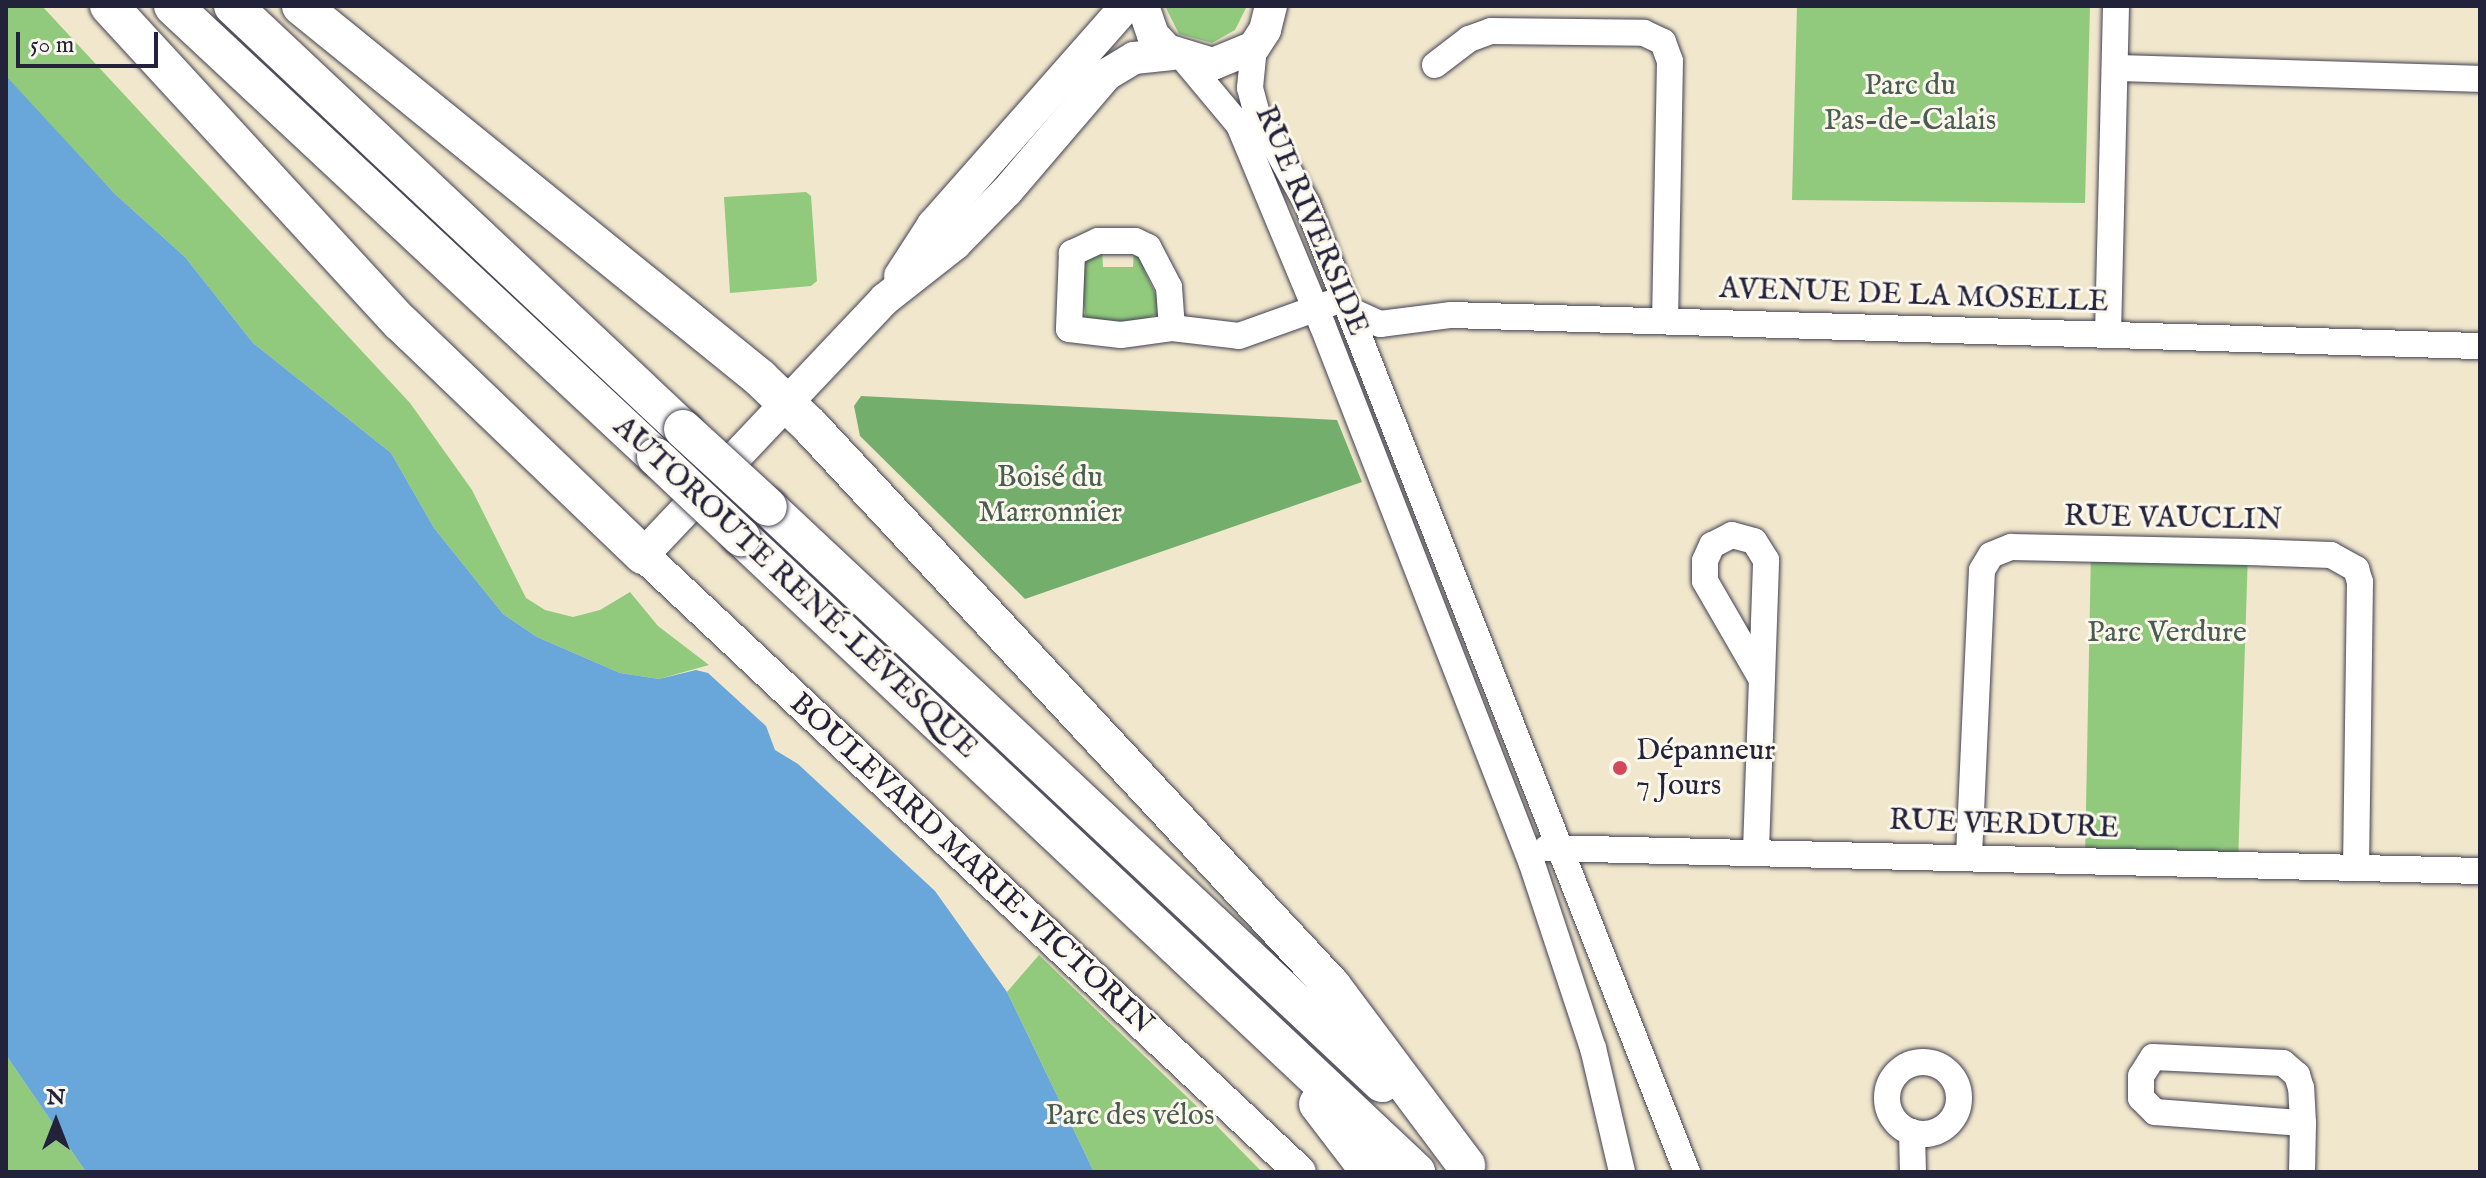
<!DOCTYPE html>
<meta charset="utf-8">
<style>
body{margin:0}
#map{position:relative;width:2486px;height:1178px;overflow:hidden;background:#f1e7cd;font-family:"IM FELL English",serif}
div>[style]{position:absolute}
.green>*{inset:0;background:#91ca7d}
.forest>*{inset:0;background:#74ae6c}
.water>*{inset:0;background:#69a6da}
.roads{filter:drop-shadow(0 0 2px #414051) drop-shadow(0 0 2px #414051)}
.minor>*{height:26px;margin:-13px;padding:0 13px;transform-origin:13px;border-radius:13px;background:#fff}
.minor>.ring{margin:-13px;padding:0;box-sizing:content-box;background:none;border:26px solid #fff;border-radius:50%}
.major>*{height:32px;margin:-16px;padding:0 16px;transform-origin:16px;border-radius:16px;background:#fff}
.highway>*{height:38px;margin:-19px;padding:0 19px;transform-origin:19px;border-radius:19px;background:#fff}
.bridges{filter:drop-shadow(0 0 2px #414051) drop-shadow(0 0 2px #414051)}
.highway-bridge>*{height:38px;margin:-19px;padding:0 19px;transform-origin:19px;border-radius:19px;background:#fff}
.dots>*{width:22px;height:22px;translate:-50% -50%;box-sizing:border-box;border:4px solid #fbf7ec;border-radius:50%}
span{translate:-50% -50%;white-space:nowrap;text-align:center;line-height:1.15;-webkit-text-stroke:6px #fbf7ec;paint-order:stroke}
.park-label{font-size:30px;color:#495d52}
.street-label{font-size:30px;color:#22223b}
.poi-label{font-size:30px;color:#22223b}
.left{translate:0 -50%;text-align:left}
.frame{position:absolute;inset:0;border:8px solid #22223b;pointer-events:none}
.north{position:absolute;left:16px;top:1082px;width:80px;height:80px;-webkit-text-stroke:6px #fbf7ec;paint-order:stroke;rotate:0deg;font-size:22px;font-weight:700;line-height:32px;text-align:center;color:#22223b}
.north::after{content:'';display:block;margin:auto;width:28px;height:36px;background:#22223b;clip-path:polygon(50% 0,100% 100%,50% 72%,0 100%)}
.scale{position:absolute;left:16px;top:32px;width:142px;height:36px;box-sizing:border-box;border:4px solid #22223b;border-top:0;padding-left:10px;font-size:24px;line-height:28px;white-space:nowrap;color:#22223b;-webkit-text-stroke:6px #fbf7ec;paint-order:stroke}
</style>
<div id="map">
<div class="green">
<i style="clip-path:polygon(6px 6px,42px 6px,410px 403px,472px 490px,526px 598px,545px 610px,573px 617px,600px 610px,630px 592px,658px 626px,709px 665px,659px 679px,620px 673px,537px 637px,503px 614px,434px 528px,391px 453px,253px 343px,185px 257px,115px 194px,11px 83px,6px 76px)"></i>
<i style="clip-path:polygon(1165px 6px,1247px 6px,1235px 30px,1212px 43px,1179px 34px)"></i>
<i style="clip-path:polygon(1797px 6px,2090px 6px,2085px 203px,1792px 200px)"></i>
<i style="clip-path:polygon(806px 192px,811px 196px,817px 281px,811px 286px,730px 293px,724px 197px)"></i>
<i style="clip-path:polygon(1102px 249px,1103px 267px,1133px 267px,1134px 249px,1151px 265px,1144px 270px,1156px 295px,1161px 294px,1160px 313px,1129px 325px,1087px 322px,1080px 286px,1087px 251px)"></i>
<i style="clip-path:polygon(2091px 550px,2248px 552px,2238px 864px,2085px 860px)"></i>
<i style="clip-path:polygon(1039px 955px,1211px 1120px,1262px 1172px,1094px 1172px,1007px 992px)"></i>
<i style="clip-path:polygon(6px 1055px,86px 1172px,6px 1172px)"></i>
</div>
<div class="forest">
<i style="clip-path:polygon(861px 396px,1337px 420px,1362px 482px,1025px 599px,860px 436px,854px 406px)"></i>
</div>
<div class="water">
<i style="clip-path:polygon(6px 76px,115px 194px,185px 257px,253px 343px,391px 453px,434px 528px,503px 614px,537px 637px,620px 673px,659px 679px,696px 670px,708px 673px,766px 726px,775px 750px,798px 764px,935px 891px,1007px 992px,1094px 1172px,86px 1172px,6px 1055px)"></i>
</div>
<div class="roads">
<div class="minor">
<i style="left:1254px;top:47px;width:41px;rotate:95.6deg"></i>
<i style="left:1250px;top:88px;width:27px;rotate:75deg"></i>
<i style="left:1257px;top:114px;width:103px;rotate:60.9deg"></i>
<i style="left:1307px;top:204px;width:1040px;rotate:68.57deg"></i>
<i style="left:1183px;top:58px;width:87px;rotate:50.1deg"></i>
<i style="left:1239px;top:125px;width:216px;rotate:67.4deg"></i>
<i style="left:1322px;top:324px;width:579px;rotate:68.75deg"></i>
<i style="left:1532px;top:864px;width:194px;rotate:71.7deg"></i>
<i style="left:1593px;top:1048px;width:127px;rotate:76.8deg"></i>
<i style="left:1435px;top:65px;width:43px;rotate:-37.4deg"></i>
<i style="left:1469px;top:39px;width:23px;rotate:-20deg"></i>
<i style="left:1491px;top:31px;width:153px;rotate:0.7deg"></i>
<i style="left:1644px;top:33px;width:21px;rotate:25deg"></i>
<i style="left:1663px;top:42px;width:20px;rotate:70deg"></i>
<i style="left:1670px;top:61px;width:258px;rotate:91.1deg"></i>
<i style="left:2115px;top:68px;width:365px;rotate:1.7deg"></i>
<i style="left:1351px;top:311px;width:32px;rotate:24deg"></i>
<i style="left:1380px;top:324px;width:72px;rotate:-7.2deg"></i>
<i style="left:1451px;top:315px;width:1029px;rotate:1.73deg"></i>
<i style="left:1172px;top:328px;width:41px;rotate:-94.2deg"></i>
<i style="left:1169px;top:287px;width:45px;rotate:-117.7deg"></i>
<i style="left:1148px;top:247px;width:14px;rotate:-155deg"></i>
<i style="left:1135px;top:241px;width:37px;rotate:180deg"></i>
<i style="left:1098px;top:241px;width:29px;rotate:155deg"></i>
<i style="left:1072px;top:253px;width:76px;rotate:92.3deg"></i>
<i style="left:1069px;top:329px;width:52px;rotate:6.6deg"></i>
<i style="left:1121px;top:335px;width:51px;rotate:-7.8deg"></i>
<i style="left:1172px;top:328px;width:67px;rotate:6.8deg"></i>
<i style="left:1239px;top:336px;width:98px;rotate:-19.7deg"></i>
<i style="left:2108px;top:334px;width:328px;rotate:-88.6deg"></i>
<i style="left:1547px;top:848px;width:933px;rotate:1.41deg"></i>
<i style="left:1756px;top:850px;width:290px;rotate:-88deg"></i>
<i style="left:1766px;top:560px;width:22px;rotate:-122deg"></i>
<i style="left:1754px;top:541px;width:23px;rotate:-165deg"></i>
<i style="left:1732px;top:535px;width:22px;rotate:153deg"></i>
<i style="left:1712px;top:545px;width:17px;rotate:114deg"></i>
<i style="left:1705px;top:561px;width:20px;rotate:90deg"></i>
<i style="left:1705px;top:581px;width:112px;rotate:60deg"></i>
<i style="left:1969px;top:856px;width:286px;rotate:-87.4deg"></i>
<i style="left:1982px;top:570px;width:17px;rotate:-59deg"></i>
<i style="left:1991px;top:555px;width:22px;rotate:-22deg"></i>
<i style="left:2011px;top:547px;width:237px;rotate:1.2deg"></i>
<i style="left:2248px;top:552px;width:83px;rotate:2.1deg"></i>
<i style="left:2331px;top:555px;width:29px;rotate:29deg"></i>
<i style="left:2356px;top:569px;width:14px;rotate:73deg"></i>
<i style="left:2360px;top:582px;width:286px;rotate:90.8deg"></i>
<i class="ring" style="left:1887px;top:1062px;width:46px;height:46px"></i>
<i style="left:1912px;top:1132px;width:40px;rotate:88.6deg"></i>
<i style="left:2302px;top:1172px;width:49px;rotate:-88.8deg"></i>
<i style="left:2303px;top:1123px;width:35px;rotate:-93deg"></i>
<i style="left:2301px;top:1088px;width:14px;rotate:-107deg"></i>
<i style="left:2297px;top:1075px;width:18px;rotate:-139deg"></i>
<i style="left:2283px;top:1063px;width:130px;rotate:-177.4deg"></i>
<i style="left:2153px;top:1057px;width:22px;rotate:122deg"></i>
<i style="left:2141px;top:1076px;width:22px;rotate:90deg"></i>
<i style="left:2141px;top:1098px;width:20px;rotate:45deg"></i>
<i style="left:2155px;top:1112px;width:148px;rotate:4.3deg"></i>
</div>
<div class="major">
<i style="left:1143px;top:6px;width:31px;rotate:71deg"></i>
<i style="left:1153px;top:35px;width:21px;rotate:47deg"></i>
<i style="left:1167px;top:50px;width:48px;rotate:16.9deg"></i>
<i style="left:1213px;top:64px;width:44px;rotate:-22.5deg"></i>
<i style="left:1254px;top:47px;width:20px;rotate:-57deg"></i>
<i style="left:1265px;top:30px;width:25px;rotate:-76deg"></i>
<i style="left:1172px;top:54px;width:38px;rotate:174deg"></i>
<i style="left:1134px;top:58px;width:31px;rotate:149deg"></i>
<i style="left:1107px;top:74px;width:154px;rotate:130.5deg"></i>
<i style="left:1007px;top:191px;width:74px;rotate:134.5deg"></i>
<i style="left:955px;top:244px;width:89px;rotate:141.8deg"></i>
<i style="left:885px;top:299px;width:352px;rotate:133.4deg"></i>
<i style="left:643px;top:555px;width:901px;rotate:43.2deg"></i>
<i style="left:900px;top:276px;width:61px;rotate:-57.1deg"></i>
<i style="left:933px;top:225px;width:292px;rotate:-48.6deg"></i>
</div>
<div class="highway">
<i style="left:109px;top:6px;width:430px;rotate:47.4deg"></i>
<i style="left:400px;top:322px;width:337px;rotate:43.8deg"></i>
<i style="left:173px;top:6px;width:661px;rotate:43.04deg"></i>
<i style="left:233px;top:6px;width:618px;rotate:43.23deg"></i>
<i style="left:301px;top:6px;width:591px;rotate:39.02deg"></i>
<i style="left:760px;top:378px;width:69px;rotate:43.8deg"></i>
<i style="left:810px;top:426px;width:766px;rotate:47.01deg"></i>
<i style="left:1332px;top:986px;width:224px;rotate:53.2deg"></i>
<i style="left:768px;top:507px;width:842px;rotate:43.17deg"></i>
<i style="left:741px;top:537px;width:927px;rotate:43.25deg"></i>
<i style="left:1318px;top:1104px;width:86px;rotate:52.6deg"></i>
</div>
</div>
<div class="bridges">
<div class="highway-bridge">
<i style="left:683px;top:429px;width:115px;rotate:42.5deg"></i>
<i style="left:656px;top:457px;width:117px;rotate:43.3deg"></i>
</div>
</div>
<div class="dots">
<i style="left:1620px;top:768px;background:#d1495b"></i>
</div>
<div class="park-label">
<span style="left:1910px;top:103px">Parc du<br>Pas-de-Calais</span>
<span style="left:1050px;top:495px">Boisé du<br>Marronnier</span>
<span style="left:2167px;top:633px">Parc Verdure</span>
<span style="left:1130px;top:1116px">Parc des vélos</span>
</div>
<div class="street-label">
<span style="left:1311px;top:221px;rotate:67deg">RUE RIVERSIDE</span>
<span style="left:1914px;top:296px;rotate:2deg">AVENUE DE LA MOSELLE</span>
<span style="left:2173px;top:519px;rotate:1deg">RUE VAUCLIN</span>
<span style="left:795px;top:588px;rotate:43deg">AUTOROUTE RENÉ-LÉVESQUE</span>
<span style="left:2004px;top:825px;rotate:2deg">RUE VERDURE</span>
<span style="left:971px;top:864px;rotate:43deg">BOULEVARD MARIE-VICTORIN</span>
</div>
<div class="poi-label">
<span class="left" style="left:1636px;top:768px">Dépanneur<br>7 Jours</span>
</div>
<div class="frame"></div>
<div class="north">N</div>
<div class="scale">50 m</div>
</div>
